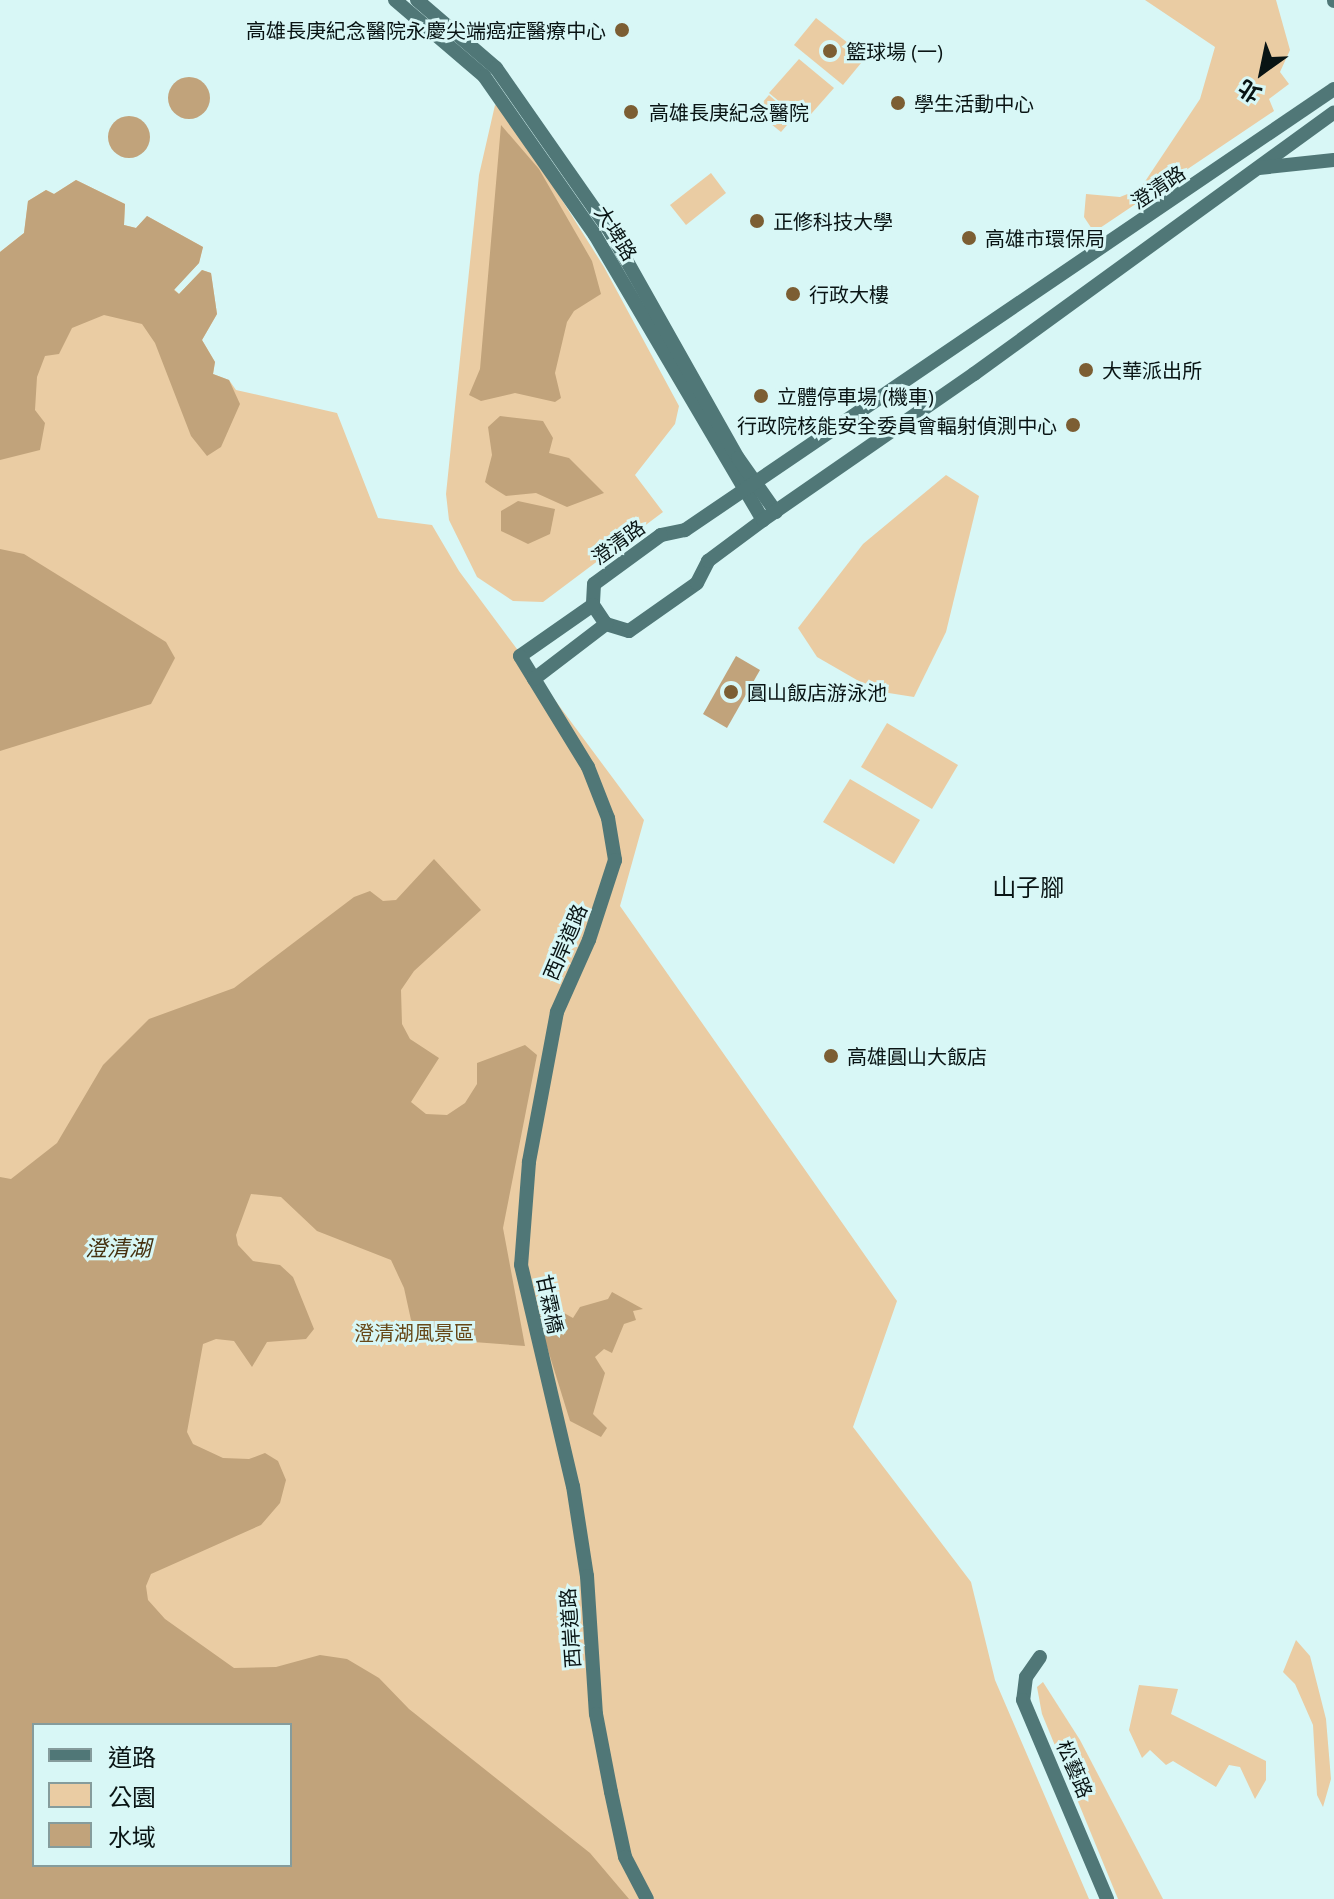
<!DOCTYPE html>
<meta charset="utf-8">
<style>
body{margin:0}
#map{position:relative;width:1334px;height:1899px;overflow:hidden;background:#d8f7f6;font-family:"Open Sans","Noto Sans TC",sans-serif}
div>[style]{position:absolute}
.green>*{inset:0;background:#eacca3}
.water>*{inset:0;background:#c1a37b}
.round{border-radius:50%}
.secondary>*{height:14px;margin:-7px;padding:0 7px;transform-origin:7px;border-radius:7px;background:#507777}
.dots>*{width:22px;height:22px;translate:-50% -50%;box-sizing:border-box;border:4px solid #d8f7f6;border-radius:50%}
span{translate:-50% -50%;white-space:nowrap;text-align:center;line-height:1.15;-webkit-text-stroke:6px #d8f7f6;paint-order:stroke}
.poi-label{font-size:20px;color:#091414}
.right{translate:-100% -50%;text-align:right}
.left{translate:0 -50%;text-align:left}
.street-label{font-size:20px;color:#091414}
.park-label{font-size:20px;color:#674818}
.water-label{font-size:22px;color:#45300f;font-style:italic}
.quarter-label{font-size:24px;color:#091414}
.legend{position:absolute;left:32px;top:1723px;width:260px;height:144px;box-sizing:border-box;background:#d8f7f6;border:2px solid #859c9c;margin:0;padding:10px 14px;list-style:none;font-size:24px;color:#091414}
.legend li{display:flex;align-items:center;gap:16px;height:40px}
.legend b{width:40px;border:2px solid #859c9c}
.north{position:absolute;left:1222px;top:32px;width:80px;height:80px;-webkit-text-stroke:6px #d8f7f6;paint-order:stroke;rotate:213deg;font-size:22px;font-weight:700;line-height:32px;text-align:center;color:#091414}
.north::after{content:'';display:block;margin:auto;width:28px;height:36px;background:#091414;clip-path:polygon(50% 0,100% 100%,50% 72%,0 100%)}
</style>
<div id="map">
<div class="green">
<i style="clip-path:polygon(1145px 0,1276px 0,1290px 50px,1280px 72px,1289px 84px,1269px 99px,1274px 111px,1094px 232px,1084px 217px,1086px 194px,1120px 197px,1140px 189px,1200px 99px,1215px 47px)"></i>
<i style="clip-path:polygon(816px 18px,866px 57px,843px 85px,794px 45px)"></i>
<i style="clip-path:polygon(799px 59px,834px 88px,804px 122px,769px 93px)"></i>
<i style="clip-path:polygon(769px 95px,794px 117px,781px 132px,755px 111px)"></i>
<i style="clip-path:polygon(495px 105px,505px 109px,604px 267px,679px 406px,675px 424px,635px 475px,663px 512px,543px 602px,513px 601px,477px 577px,449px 520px,446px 494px,479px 175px)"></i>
<i style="clip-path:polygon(711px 173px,726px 193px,686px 225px,670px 205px)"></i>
<i style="clip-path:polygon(evenodd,76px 180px,125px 204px,124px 225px,136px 228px,147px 216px,203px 247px,199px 263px,174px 289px,179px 294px,202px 270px,211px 273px,217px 314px,202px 340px,215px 362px,213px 374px,229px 380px,236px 390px,337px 413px,378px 518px,432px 525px,459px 571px,644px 820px,620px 906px,897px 1301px,853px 1427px,971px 1582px,995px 1680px,1089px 1899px,0 1899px,0 252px,24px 233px,28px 201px,46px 190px,54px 194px,76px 180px,34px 1725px,290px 1725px,290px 1865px,34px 1865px,34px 1725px)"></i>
<i style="clip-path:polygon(946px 475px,979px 496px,946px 632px,914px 697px,876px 691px,817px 657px,798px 628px,863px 544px)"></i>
<i style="clip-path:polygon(887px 723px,958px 765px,932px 809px,861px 767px)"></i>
<i style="clip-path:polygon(850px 779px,920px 820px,894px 864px,823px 822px)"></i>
<i style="clip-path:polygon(1296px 1640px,1310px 1656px,1326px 1719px,1331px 1779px,1323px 1807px,1317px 1795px,1313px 1725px,1295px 1684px,1283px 1672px)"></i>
<i style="clip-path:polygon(1043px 1682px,1080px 1740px,1163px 1899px,1118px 1899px,1042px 1714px,1037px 1687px)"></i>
<i style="clip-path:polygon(1139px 1685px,1178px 1689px,1171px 1714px,1266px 1761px,1266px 1780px,1255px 1799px,1240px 1767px,1229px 1765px,1216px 1787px,1173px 1761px,1166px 1765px,1150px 1750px,1142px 1758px,1129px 1730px)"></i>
</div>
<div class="water">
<i class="round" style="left:168px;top:77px;width:42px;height:42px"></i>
<i class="round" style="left:108px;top:116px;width:42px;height:42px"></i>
<i style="clip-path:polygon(501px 125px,539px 169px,592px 261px,601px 294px,574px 311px,567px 322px,555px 373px,561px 398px,555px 402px,515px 393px,481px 401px,469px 395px,480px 369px)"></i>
<i style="clip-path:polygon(76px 180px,125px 204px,124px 225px,136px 228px,147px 216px,203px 247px,199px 263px,174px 290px,179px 294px,202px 270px,211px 273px,217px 314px,202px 340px,215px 362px,213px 374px,229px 380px,240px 404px,221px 447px,207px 456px,191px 436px,155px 343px,142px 324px,104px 315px,72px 328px,59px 354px,45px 356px,37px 377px,35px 410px,45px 423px,40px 450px,0 460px,0 252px,24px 233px,28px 201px,46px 190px,54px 194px)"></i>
<i style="clip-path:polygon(500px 416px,543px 421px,553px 438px,549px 453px,569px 458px,604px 493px,567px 507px,536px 493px,506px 496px,490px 486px,485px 482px,492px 455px,488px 427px)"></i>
<i style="clip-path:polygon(518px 501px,555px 509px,550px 534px,528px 544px,501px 531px,501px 511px)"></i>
<i style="clip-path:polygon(0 549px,24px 554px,166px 642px,175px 658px,151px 704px,0 751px)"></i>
<i style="clip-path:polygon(736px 656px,760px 670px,727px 728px,703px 714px)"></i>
<i style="clip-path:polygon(evenodd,434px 859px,481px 910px,414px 971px,401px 990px,402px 1024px,410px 1039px,439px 1058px,411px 1102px,426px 1114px,447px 1115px,465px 1103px,477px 1084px,477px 1063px,525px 1045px,537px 1055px,503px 1228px,525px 1346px,434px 1339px,411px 1320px,404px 1288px,391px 1260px,317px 1231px,281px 1197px,251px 1194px,236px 1235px,238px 1245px,253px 1261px,280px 1265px,293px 1277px,314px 1329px,306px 1339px,267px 1342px,252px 1367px,234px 1341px,216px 1339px,203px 1344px,187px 1432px,193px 1444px,223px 1458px,249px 1459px,265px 1453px,278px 1461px,286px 1480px,280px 1503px,261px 1525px,151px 1574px,146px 1586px,148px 1600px,165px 1619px,234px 1668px,276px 1667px,320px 1655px,347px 1659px,379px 1678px,409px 1709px,590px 1853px,629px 1899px,0 1899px,0 1177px,11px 1179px,57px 1143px,103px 1065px,149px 1019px,234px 988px,354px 897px,370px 891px,383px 901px,396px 900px,434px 859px,34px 1725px,290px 1725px,290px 1865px,34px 1865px,34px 1725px)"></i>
<i style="clip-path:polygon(539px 1279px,555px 1291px,564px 1313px,573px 1318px,580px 1307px,608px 1299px,612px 1292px,643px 1309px,633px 1311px,636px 1320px,624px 1324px,612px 1353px,604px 1349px,595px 1357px,605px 1373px,593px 1414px,607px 1428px,601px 1437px,570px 1421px,539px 1321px)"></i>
</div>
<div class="secondary">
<i style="left:395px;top:0;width:117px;rotate:40.5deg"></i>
<i style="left:484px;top:76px;width:194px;rotate:55.1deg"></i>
<i style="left:595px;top:235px;width:331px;rotate:59.5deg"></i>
<i style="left:417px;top:0;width:104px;rotate:40.7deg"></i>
<i style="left:496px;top:68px;width:201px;rotate:55.1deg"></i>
<i style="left:611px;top:233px;width:258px;rotate:60.6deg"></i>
<i style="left:738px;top:458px;width:66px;rotate:54.9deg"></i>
<i style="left:1334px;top:0;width:1px;rotate:90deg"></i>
<i style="left:1334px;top:89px;width:785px;rotate:145.8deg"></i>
<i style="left:685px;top:530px;width:25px;rotate:168deg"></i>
<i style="left:661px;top:535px;width:83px;rotate:143.8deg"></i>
<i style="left:594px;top:584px;width:21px;rotate:93deg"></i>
<i style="left:593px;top:605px;width:23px;rotate:56deg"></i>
<i style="left:606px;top:624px;width:24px;rotate:17deg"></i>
<i style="left:629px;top:631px;width:83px;rotate:-35.2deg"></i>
<i style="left:697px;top:583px;width:25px;rotate:-63deg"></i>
<i style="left:708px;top:561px;width:69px;rotate:-36.7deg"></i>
<i style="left:763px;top:520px;width:257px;rotate:-34.7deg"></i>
<i style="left:974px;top:374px;width:445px;rotate:-36deg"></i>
<i style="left:1259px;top:168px;width:75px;rotate:-6.1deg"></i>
<i style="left:593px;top:605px;width:89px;rotate:145.1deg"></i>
<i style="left:520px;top:656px;width:130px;rotate:58.5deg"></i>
<i style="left:588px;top:767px;width:55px;rotate:68.6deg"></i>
<i style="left:608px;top:818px;width:43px;rotate:80.5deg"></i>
<i style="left:615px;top:860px;width:84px;rotate:108deg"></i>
<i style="left:589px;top:940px;width:79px;rotate:114deg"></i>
<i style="left:557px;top:1012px;width:153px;rotate:100.6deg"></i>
<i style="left:529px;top:1162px;width:103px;rotate:94.4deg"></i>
<i style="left:521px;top:1265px;width:227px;rotate:76.8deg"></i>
<i style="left:573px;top:1486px;width:91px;rotate:81.2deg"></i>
<i style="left:587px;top:1576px;width:138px;rotate:86.3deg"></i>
<i style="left:596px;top:1714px;width:79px;rotate:79.1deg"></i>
<i style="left:611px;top:1792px;width:66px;rotate:77.8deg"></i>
<i style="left:625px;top:1857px;width:47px;rotate:62.4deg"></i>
<i style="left:534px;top:679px;width:91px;rotate:-37.4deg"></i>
<i style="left:1040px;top:1657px;width:24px;rotate:125deg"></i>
<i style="left:1026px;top:1677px;width:23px;rotate:97deg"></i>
<i style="left:1023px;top:1700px;width:216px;rotate:67.1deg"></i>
</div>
<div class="dots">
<i style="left:622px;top:30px;background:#7c5e33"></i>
<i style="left:830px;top:51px;background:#7c5e33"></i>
<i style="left:898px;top:103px;background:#7c5e33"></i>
<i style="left:631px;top:112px;background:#7c5e33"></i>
<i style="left:757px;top:221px;background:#7c5e33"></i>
<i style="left:969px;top:238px;background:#7c5e33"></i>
<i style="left:793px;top:294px;background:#7c5e33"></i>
<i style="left:1086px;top:370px;background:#7c5e33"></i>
<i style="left:761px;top:396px;background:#7c5e33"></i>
<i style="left:1073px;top:425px;background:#7c5e33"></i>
<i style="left:731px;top:692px;background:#7c5e33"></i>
<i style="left:831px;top:1056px;background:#7c5e33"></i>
</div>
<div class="poi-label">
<span class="right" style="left:606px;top:30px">高雄長庚紀念醫院永慶尖端癌症醫療中心</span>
<span class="left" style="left:846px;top:51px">籃球場 (一)</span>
<span class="left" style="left:914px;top:103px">學生活動中心</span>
<span class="left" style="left:649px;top:112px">高雄長庚紀念醫院</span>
<span class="left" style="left:773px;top:221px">正修科技大學</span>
<span class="left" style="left:985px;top:238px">高雄市環保局</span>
<span class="left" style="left:809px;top:294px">行政大樓</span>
<span class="left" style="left:1102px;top:370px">大華派出所</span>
<span class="left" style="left:777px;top:396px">立體停車場 (機車)</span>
<span class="right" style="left:1057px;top:425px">行政院核能安全委員會輻射偵測中心</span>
<span class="left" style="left:747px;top:692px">圓山飯店游泳池</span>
<span class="left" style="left:847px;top:1056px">高雄圓山大飯店</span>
</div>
<div class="street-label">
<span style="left:1158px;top:187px;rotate:-34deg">澄清路</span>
<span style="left:616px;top:233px;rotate:58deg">大埤路</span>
<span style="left:618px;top:542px;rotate:-36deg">澄清路</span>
<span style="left:565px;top:942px;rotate:-67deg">西岸道路</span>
<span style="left:550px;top:1304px;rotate:78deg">甘霖橋</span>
<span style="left:570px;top:1628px;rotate:-94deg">西岸道路</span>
<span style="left:1075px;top:1769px;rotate:67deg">松藝路</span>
</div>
<div class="park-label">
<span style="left:414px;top:1332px">澄清湖風景區</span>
</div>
<div class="water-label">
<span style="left:118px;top:1248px">澄清湖</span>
</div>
<div class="quarter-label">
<span style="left:1028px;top:887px">山子腳</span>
</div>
<ul class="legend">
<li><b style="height:10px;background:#507777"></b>道路</li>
<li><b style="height:22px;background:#eacca3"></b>公園</li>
<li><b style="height:22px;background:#c1a37b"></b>水域</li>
</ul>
<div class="north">北</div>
</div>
